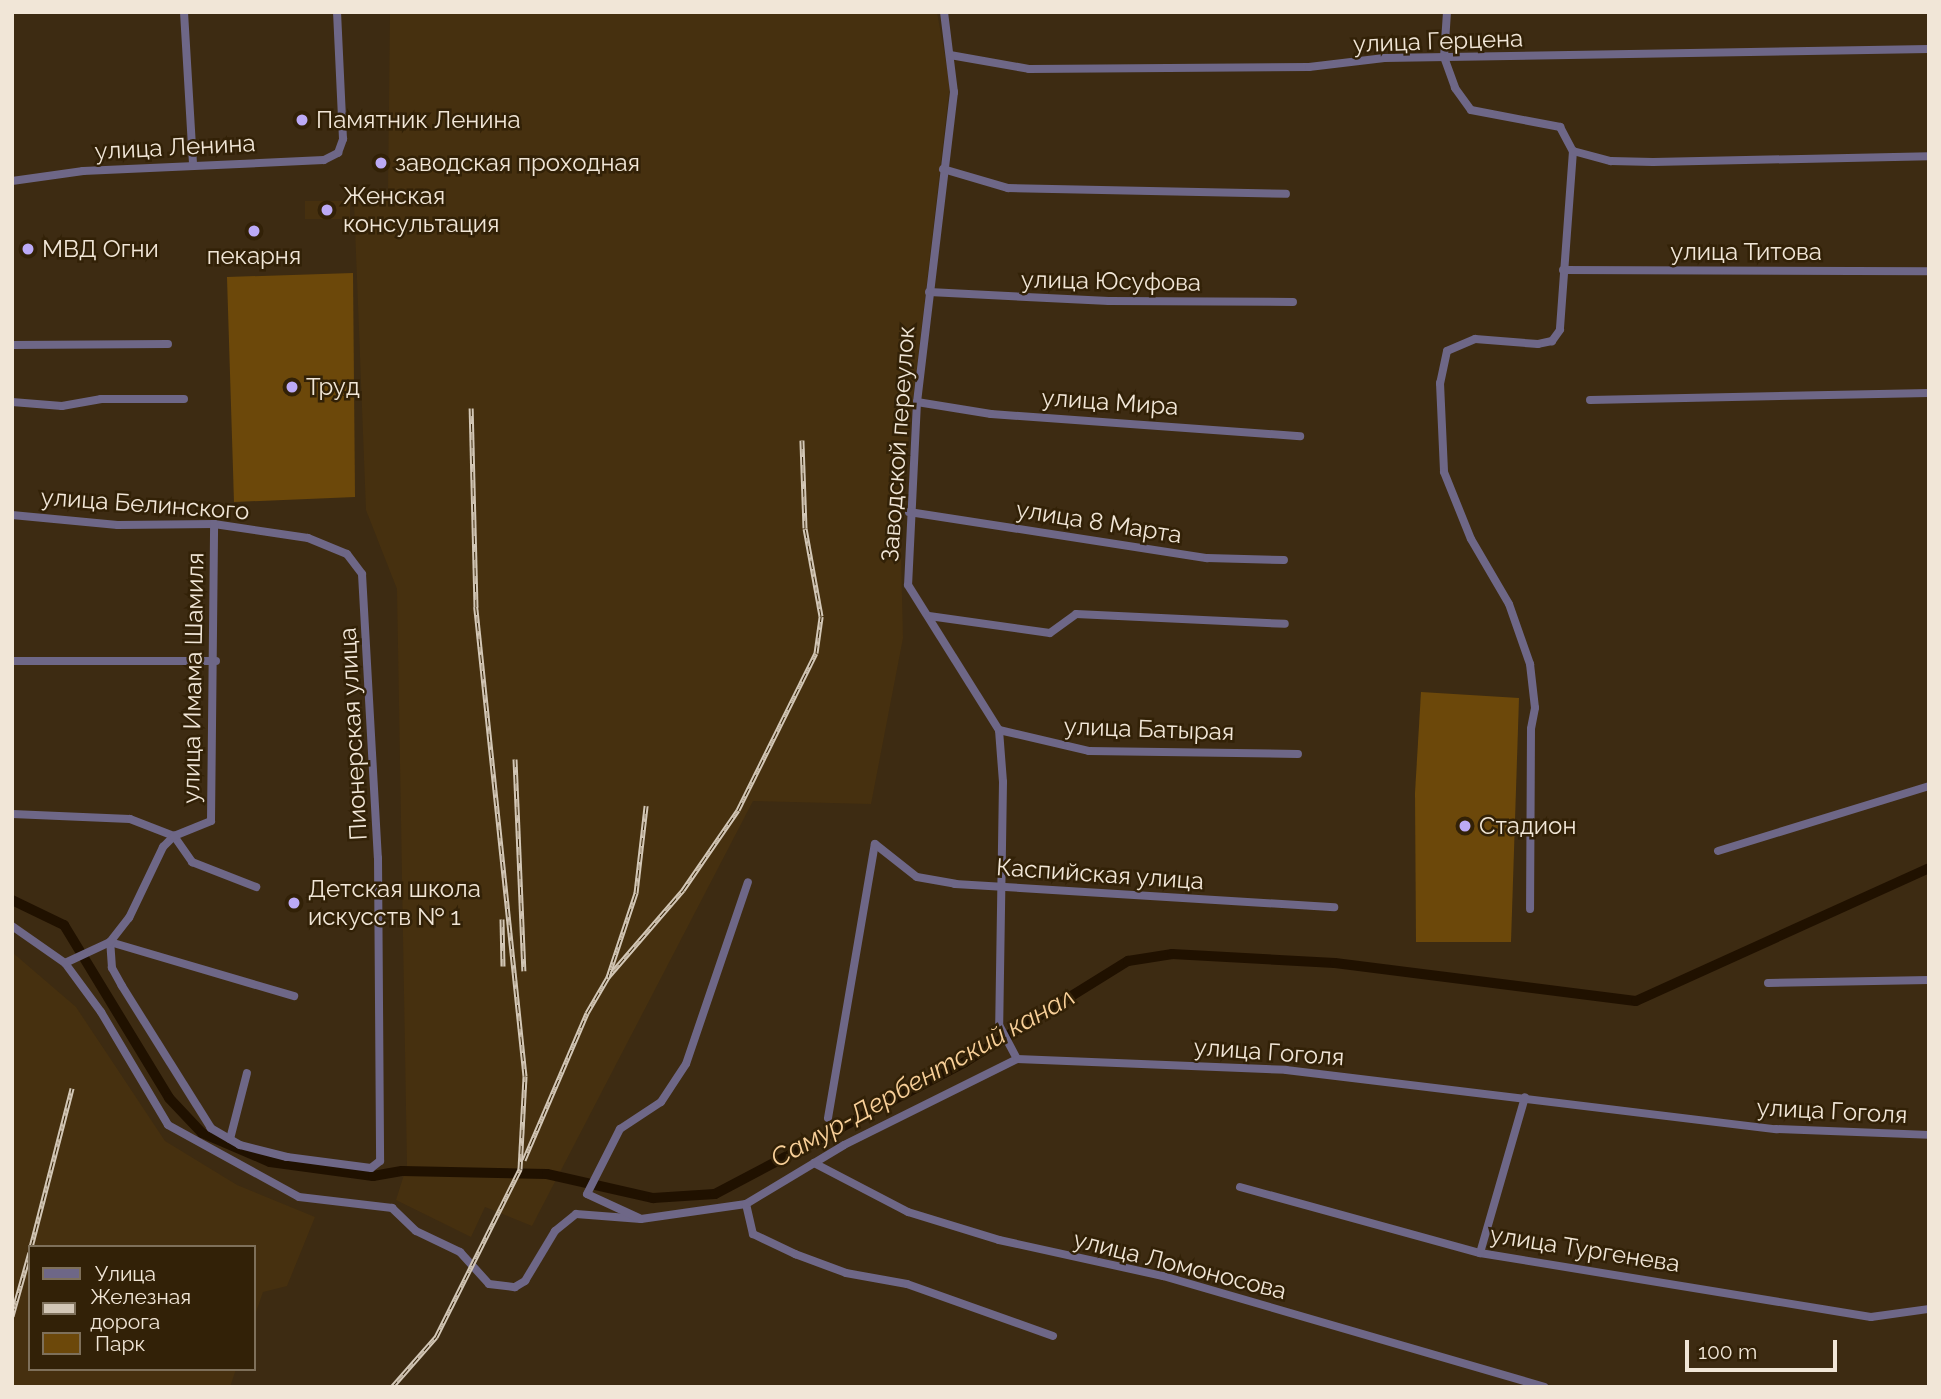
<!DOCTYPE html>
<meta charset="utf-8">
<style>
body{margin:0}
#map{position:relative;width:1941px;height:1399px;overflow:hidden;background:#3d2b12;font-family:Raleway,sans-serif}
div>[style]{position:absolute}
.built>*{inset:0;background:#46300f}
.green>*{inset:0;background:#6c480a}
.canal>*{height:10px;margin:-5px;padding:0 5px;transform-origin:5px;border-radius:5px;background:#201100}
.minor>*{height:8px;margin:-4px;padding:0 4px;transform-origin:4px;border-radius:4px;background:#6e6787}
.rail>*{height:5px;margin-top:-2.5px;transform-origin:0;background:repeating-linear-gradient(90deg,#322107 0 8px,#d3c7b6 0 16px);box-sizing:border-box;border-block:2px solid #d3c7b6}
.dots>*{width:19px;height:19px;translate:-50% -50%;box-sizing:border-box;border:4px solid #322107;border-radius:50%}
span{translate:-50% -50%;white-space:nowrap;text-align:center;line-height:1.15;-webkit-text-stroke:5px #322107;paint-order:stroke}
.street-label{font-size:24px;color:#f1e6d7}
.poi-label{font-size:24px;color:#f1e6d7}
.left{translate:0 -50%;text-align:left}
.water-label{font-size:26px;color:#f9d099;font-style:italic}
.frame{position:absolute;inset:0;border:14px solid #f1e6d7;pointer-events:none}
.legend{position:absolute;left:28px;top:1245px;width:228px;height:126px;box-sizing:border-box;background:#322107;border:2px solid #7e705a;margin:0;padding:9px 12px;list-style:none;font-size:21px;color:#f1e6d7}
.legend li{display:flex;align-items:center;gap:14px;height:35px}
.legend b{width:35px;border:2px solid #7e705a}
.scale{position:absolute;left:1685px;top:1340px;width:152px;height:32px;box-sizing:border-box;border:4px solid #f1e6d7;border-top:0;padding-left:9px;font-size:21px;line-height:24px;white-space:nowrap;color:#f1e6d7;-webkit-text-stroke:5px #322107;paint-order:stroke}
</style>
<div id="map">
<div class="built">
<i style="clip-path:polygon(390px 12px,937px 12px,950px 84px,900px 512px,903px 638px,871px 804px,753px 801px,532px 1226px,485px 1207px,471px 1237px,396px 1200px,407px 1165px,397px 589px,366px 510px,354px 202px,388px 193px)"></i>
<i style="clip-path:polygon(305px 201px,350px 201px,350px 219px,305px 219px)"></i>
<i style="clip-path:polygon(12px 952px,76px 1007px,165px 1141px,237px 1185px,315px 1217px,287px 1286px,263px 1292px,254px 1318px,254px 1247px,30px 1247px,30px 1369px,236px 1369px,230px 1387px,12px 1387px)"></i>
</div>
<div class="green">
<i style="clip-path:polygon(353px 273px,355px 497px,234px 502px,227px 277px)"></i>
<i style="clip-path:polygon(1421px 692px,1519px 698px,1511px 942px,1416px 942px,1415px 793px)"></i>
</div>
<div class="canal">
<i style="left:12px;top:900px;width:58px;rotate:25.7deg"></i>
<i style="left:64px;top:925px;width:202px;rotate:58.7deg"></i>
<i style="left:169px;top:1098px;width:48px;rotate:46.7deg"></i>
<i style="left:202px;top:1133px;width:74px;rotate:23.1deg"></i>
<i style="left:270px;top:1162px;width:104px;rotate:7.7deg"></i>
<i style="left:373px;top:1176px;width:29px;rotate:-10deg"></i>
<i style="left:402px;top:1171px;width:145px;rotate:1.2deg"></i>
<i style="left:547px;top:1174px;width:109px;rotate:12.8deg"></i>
<i style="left:653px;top:1198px;width:62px;rotate:-3.7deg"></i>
<i style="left:715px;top:1194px;width:283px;rotate:-27.8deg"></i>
<i style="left:965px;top:1062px;width:192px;rotate:-31.8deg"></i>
<i style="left:1128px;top:961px;width:45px;rotate:-9deg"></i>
<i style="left:1172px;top:954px;width:163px;rotate:3.2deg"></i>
<i style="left:1335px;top:963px;width:303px;rotate:7.2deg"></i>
<i style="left:1636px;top:1001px;width:322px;rotate:-24.4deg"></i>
</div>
<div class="minor">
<i style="left:184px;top:12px;width:152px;rotate:86.6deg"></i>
<i style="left:944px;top:12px;width:81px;rotate:82.9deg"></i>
<i style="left:954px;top:92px;width:312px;rotate:96.8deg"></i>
<i style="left:917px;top:402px;width:183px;rotate:92.8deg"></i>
<i style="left:908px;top:585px;width:171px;rotate:57.9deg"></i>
<i style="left:999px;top:730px;width:52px;rotate:85.6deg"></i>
<i style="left:1003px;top:782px;width:243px;rotate:90.9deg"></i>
<i style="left:999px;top:1025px;width:38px;rotate:62deg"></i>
<i style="left:1447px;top:12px;width:45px;rotate:93.8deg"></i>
<i style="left:1444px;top:57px;width:33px;rotate:70deg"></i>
<i style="left:1455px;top:88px;width:27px;rotate:54deg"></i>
<i style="left:1471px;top:110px;width:91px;rotate:10.8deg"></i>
<i style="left:1560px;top:127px;width:27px;rotate:62deg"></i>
<i style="left:1573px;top:151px;width:179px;rotate:94.2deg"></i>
<i style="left:1560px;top:330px;width:14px;rotate:126deg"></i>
<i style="left:1552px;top:341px;width:14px;rotate:168deg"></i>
<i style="left:1538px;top:344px;width:63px;rotate:-175.5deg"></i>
<i style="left:1475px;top:339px;width:30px;rotate:157deg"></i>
<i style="left:1447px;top:351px;width:33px;rotate:102deg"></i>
<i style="left:1440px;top:383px;width:89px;rotate:87.4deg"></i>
<i style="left:1444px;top:472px;width:72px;rotate:68.1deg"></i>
<i style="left:1471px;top:539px;width:75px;rotate:59.7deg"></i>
<i style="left:1509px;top:604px;width:64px;rotate:70.7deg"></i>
<i style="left:1530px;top:664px;width:44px;rotate:83.5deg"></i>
<i style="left:1535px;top:708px;width:21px;rotate:101deg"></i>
<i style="left:1531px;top:729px;width:180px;rotate:90.3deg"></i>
<i style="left:950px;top:55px;width:80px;rotate:10deg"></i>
<i style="left:1029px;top:69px;width:280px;rotate:-0.4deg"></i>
<i style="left:1309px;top:67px;width:76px;rotate:-6.8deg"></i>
<i style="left:1384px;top:58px;width:545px;rotate:-0.95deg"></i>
<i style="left:1573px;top:151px;width:39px;rotate:15deg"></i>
<i style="left:1611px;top:161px;width:42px;rotate:1.4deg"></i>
<i style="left:1653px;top:162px;width:276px;rotate:-1.2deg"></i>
<i style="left:943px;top:169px;width:68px;rotate:16.3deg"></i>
<i style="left:1008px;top:188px;width:278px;rotate:1.2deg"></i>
<i style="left:12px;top:181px;width:72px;rotate:-8deg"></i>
<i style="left:83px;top:171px;width:241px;rotate:-2.6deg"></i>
<i style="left:324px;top:160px;width:16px;rotate:-27deg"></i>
<i style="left:338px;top:153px;width:15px;rotate:-70deg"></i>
<i style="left:343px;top:139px;width:127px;rotate:-92.7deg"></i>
<i style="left:1563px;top:270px;width:366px;rotate:0.2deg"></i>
<i style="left:929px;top:292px;width:180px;rotate:2.9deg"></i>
<i style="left:1109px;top:301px;width:184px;rotate:0.3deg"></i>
<i style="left:12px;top:345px;width:156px;rotate:-0.4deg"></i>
<i style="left:1590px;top:400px;width:339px;rotate:-1.2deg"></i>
<i style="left:12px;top:402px;width:50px;rotate:4.6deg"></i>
<i style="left:62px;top:406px;width:40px;rotate:-10deg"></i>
<i style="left:101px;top:399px;width:83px"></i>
<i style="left:917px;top:402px;width:75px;rotate:9.2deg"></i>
<i style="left:991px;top:414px;width:310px;rotate:4.1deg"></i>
<i style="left:909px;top:512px;width:302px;rotate:8.8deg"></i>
<i style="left:1207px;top:558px;width:77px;rotate:1.5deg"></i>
<i style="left:12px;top:515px;width:106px;rotate:5.4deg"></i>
<i style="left:118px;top:525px;width:96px;rotate:-0.6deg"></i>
<i style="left:214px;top:524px;width:95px;rotate:8.5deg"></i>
<i style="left:308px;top:538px;width:42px;rotate:22.3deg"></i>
<i style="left:347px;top:554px;width:25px;rotate:53deg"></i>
<i style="left:362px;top:574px;width:284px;rotate:86.8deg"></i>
<i style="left:378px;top:858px;width:303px;rotate:89.6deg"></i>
<i style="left:380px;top:1161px;width:11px;rotate:142deg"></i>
<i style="left:371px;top:1168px;width:85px;rotate:-172.5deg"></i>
<i style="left:287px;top:1157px;width:49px;rotate:-165.7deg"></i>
<i style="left:240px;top:1145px;width:34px;rotate:-150deg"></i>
<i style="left:211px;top:1128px;width:168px;rotate:-122.1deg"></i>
<i style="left:122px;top:986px;width:21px;rotate:-119deg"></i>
<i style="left:112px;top:968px;width:26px;rotate:-94deg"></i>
<i style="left:110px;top:942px;width:192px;rotate:16.4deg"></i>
<i style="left:929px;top:616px;width:122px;rotate:8deg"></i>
<i style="left:1050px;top:633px;width:32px;rotate:-36deg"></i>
<i style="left:1076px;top:614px;width:209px;rotate:2.7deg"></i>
<i style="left:12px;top:661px;width:204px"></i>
<i style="left:999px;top:730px;width:92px;rotate:13.1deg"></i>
<i style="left:1089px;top:751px;width:209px;rotate:0.8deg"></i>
<i style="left:12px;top:814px;width:118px;rotate:2.4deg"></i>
<i style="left:130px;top:819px;width:47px;rotate:21.1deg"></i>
<i style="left:174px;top:836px;width:32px;rotate:55deg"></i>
<i style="left:192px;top:862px;width:69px;rotate:21.3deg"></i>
<i style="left:1718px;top:851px;width:221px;rotate:-17.1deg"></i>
<i style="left:12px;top:926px;width:65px;rotate:34.9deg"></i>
<i style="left:65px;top:963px;width:61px;rotate:53.7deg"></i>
<i style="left:101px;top:1012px;width:131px;rotate:59.3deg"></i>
<i style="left:168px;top:1125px;width:149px;rotate:28.8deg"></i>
<i style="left:299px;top:1197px;width:94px;rotate:6.7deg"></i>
<i style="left:392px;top:1208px;width:33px;rotate:44deg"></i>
<i style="left:416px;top:1231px;width:49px;rotate:25.5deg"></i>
<i style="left:460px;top:1252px;width:43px;rotate:47.8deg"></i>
<i style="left:489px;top:1284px;width:26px;rotate:7deg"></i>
<i style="left:515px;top:1287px;width:12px;rotate:-31deg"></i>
<i style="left:525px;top:1281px;width:58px;rotate:-59deg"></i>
<i style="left:555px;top:1231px;width:27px;rotate:-39deg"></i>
<i style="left:576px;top:1214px;width:65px;rotate:4.4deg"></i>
<i style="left:641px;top:1219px;width:106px;rotate:-8.1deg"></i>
<i style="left:746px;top:1204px;width:114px;rotate:-31deg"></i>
<i style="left:844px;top:1145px;width:193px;rotate:-26.4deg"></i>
<i style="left:1017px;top:1059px;width:269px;rotate:2.3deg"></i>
<i style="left:1286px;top:1070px;width:494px;rotate:6.9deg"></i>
<i style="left:1776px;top:1129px;width:153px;rotate:2.2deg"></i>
<i style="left:65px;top:963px;width:50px;rotate:-25deg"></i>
<i style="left:110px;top:942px;width:31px;rotate:-52deg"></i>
<i style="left:129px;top:918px;width:79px;rotate:-64.4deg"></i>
<i style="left:163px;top:847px;width:16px;rotate:-45deg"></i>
<i style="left:174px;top:836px;width:40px;rotate:-22deg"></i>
<i style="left:211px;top:821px;width:297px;rotate:-89.4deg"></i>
<i style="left:1768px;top:983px;width:161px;rotate:-1.1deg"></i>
<i style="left:828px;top:1118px;width:278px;rotate:-80.3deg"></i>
<i style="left:875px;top:844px;width:53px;rotate:38.2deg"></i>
<i style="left:917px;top:877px;width:39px;rotate:10deg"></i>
<i style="left:955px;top:884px;width:380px;rotate:3.5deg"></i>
<i style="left:230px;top:1139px;width:68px;rotate:-75.6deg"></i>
<i style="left:814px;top:1163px;width:106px;rotate:27.5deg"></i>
<i style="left:908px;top:1212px;width:95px;rotate:17.1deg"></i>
<i style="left:999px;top:1240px;width:168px;rotate:12.4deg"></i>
<i style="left:1163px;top:1276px;width:397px;rotate:16.2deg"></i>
<i style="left:1240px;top:1187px;width:249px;rotate:15.4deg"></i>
<i style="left:1480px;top:1253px;width:396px;rotate:9.3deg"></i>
<i style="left:1871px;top:1317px;width:59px;rotate:-7.9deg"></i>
<i style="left:746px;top:1204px;width:31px;rotate:77deg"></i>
<i style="left:753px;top:1234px;width:47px;rotate:25.5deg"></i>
<i style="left:795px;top:1254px;width:54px;rotate:20.4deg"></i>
<i style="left:846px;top:1273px;width:62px;rotate:10.2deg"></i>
<i style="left:907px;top:1284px;width:155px;rotate:19.6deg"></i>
<i style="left:639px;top:1218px;width:57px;rotate:-155.2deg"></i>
<i style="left:587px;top:1194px;width:73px;rotate:-63.1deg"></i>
<i style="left:620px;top:1129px;width:49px;rotate:-33.4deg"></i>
<i style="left:661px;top:1102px;width:45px;rotate:-56.7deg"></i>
<i style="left:686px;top:1064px;width:192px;rotate:-71.2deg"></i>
<i style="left:1480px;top:1253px;width:162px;rotate:-73.9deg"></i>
</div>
<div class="rail">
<i style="left:515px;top:759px;width:212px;rotate:87.6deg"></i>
<i style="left:502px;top:919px;width:47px;rotate:88.8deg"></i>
<i style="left:608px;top:977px;width:115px;rotate:-49.2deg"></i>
<i style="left:683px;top:890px;width:97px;rotate:-55.5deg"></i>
<i style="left:738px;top:810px;width:175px;rotate:-63.6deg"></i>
<i style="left:816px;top:653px;width:37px;rotate:-82deg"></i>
<i style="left:821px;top:616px;width:89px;rotate:-100.3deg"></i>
<i style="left:805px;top:528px;width:88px;rotate:-92deg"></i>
<i style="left:524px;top:1160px;width:160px;rotate:-66.8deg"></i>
<i style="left:587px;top:1013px;width:42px;rotate:-59.7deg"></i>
<i style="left:608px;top:977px;width:89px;rotate:-71.6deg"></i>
<i style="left:636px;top:893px;width:88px;rotate:-83.4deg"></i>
<i style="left:31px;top:1247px;width:164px;rotate:-75.5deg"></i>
<i style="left:12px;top:1316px;width:66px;rotate:-74.3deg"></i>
<i style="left:392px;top:1387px;width:67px;rotate:-48.7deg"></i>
<i style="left:436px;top:1337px;width:188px;rotate:-63.4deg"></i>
<i style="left:520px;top:1169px;width:93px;rotate:-86.9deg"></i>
<i style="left:525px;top:1076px;width:472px;rotate:-96deg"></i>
<i style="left:476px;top:607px;width:199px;rotate:-91.4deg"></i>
</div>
<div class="dots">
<i style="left:302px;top:120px;background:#bcaaf6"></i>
<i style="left:381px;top:163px;background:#bcaaf6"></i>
<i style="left:327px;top:210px;background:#bcaaf6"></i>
<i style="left:254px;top:231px;background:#bcaaf6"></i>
<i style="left:28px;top:249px;background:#bcaaf6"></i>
<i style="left:292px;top:387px;background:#bcaaf6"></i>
<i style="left:1465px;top:826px;background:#bcaaf6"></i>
<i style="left:294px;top:903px;background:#bcaaf6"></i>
</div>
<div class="street-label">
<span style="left:1438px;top:41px;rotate:-2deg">улица Герцена</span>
<span style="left:175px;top:147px;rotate:-3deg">улица Ленина</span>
<span style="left:1746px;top:252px">улица Титова</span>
<span style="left:1111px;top:281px;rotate:1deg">улица Юсуфова</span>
<span style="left:1110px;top:402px;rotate:4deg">улица Мира</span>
<span style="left:898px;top:444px;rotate:-86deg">Заводской переулок</span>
<span style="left:145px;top:504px;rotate:4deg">улица Белинского</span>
<span style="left:1099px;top:522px;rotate:9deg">улица 8 Марта</span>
<span style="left:193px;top:678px;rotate:-89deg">улица Имама Шамиля</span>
<span style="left:1149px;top:729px;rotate:2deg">улица Батырая</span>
<span style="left:353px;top:734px;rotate:-93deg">Пионерская улица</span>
<span style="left:1100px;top:874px;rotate:4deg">Каспийская улица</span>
<span style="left:1269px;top:1052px;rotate:4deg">улица Гоголя</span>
<span style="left:1832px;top:1111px;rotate:3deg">улица Гоголя</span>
<span style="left:1585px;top:1249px;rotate:9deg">улица Тургенева</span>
<span style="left:1180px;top:1265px;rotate:14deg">улица Ломоносова</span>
</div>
<div class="poi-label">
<span class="left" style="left:316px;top:120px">Памятник Ленина</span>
<span class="left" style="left:395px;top:163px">заводская проходная</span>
<span class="left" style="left:343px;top:210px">Женская<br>консультация</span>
<span class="left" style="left:42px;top:249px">МВД Огни</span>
<span style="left:254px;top:256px">пекарня</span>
<span class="left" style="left:306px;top:387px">Труд</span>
<span class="left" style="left:1479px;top:826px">Стадион</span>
<span class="left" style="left:308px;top:903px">Детская школа<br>искусств № 1</span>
</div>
<div class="water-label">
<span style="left:923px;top:1078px;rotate:-29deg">Самур-Дербентский канал</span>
</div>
<div class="frame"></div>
<ul class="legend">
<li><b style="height:9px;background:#6e6787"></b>Улица</li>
<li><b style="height:9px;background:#d3c7b6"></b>Железная дорога</li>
<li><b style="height:19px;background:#6c480a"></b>Парк</li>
</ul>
<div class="scale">100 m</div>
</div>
